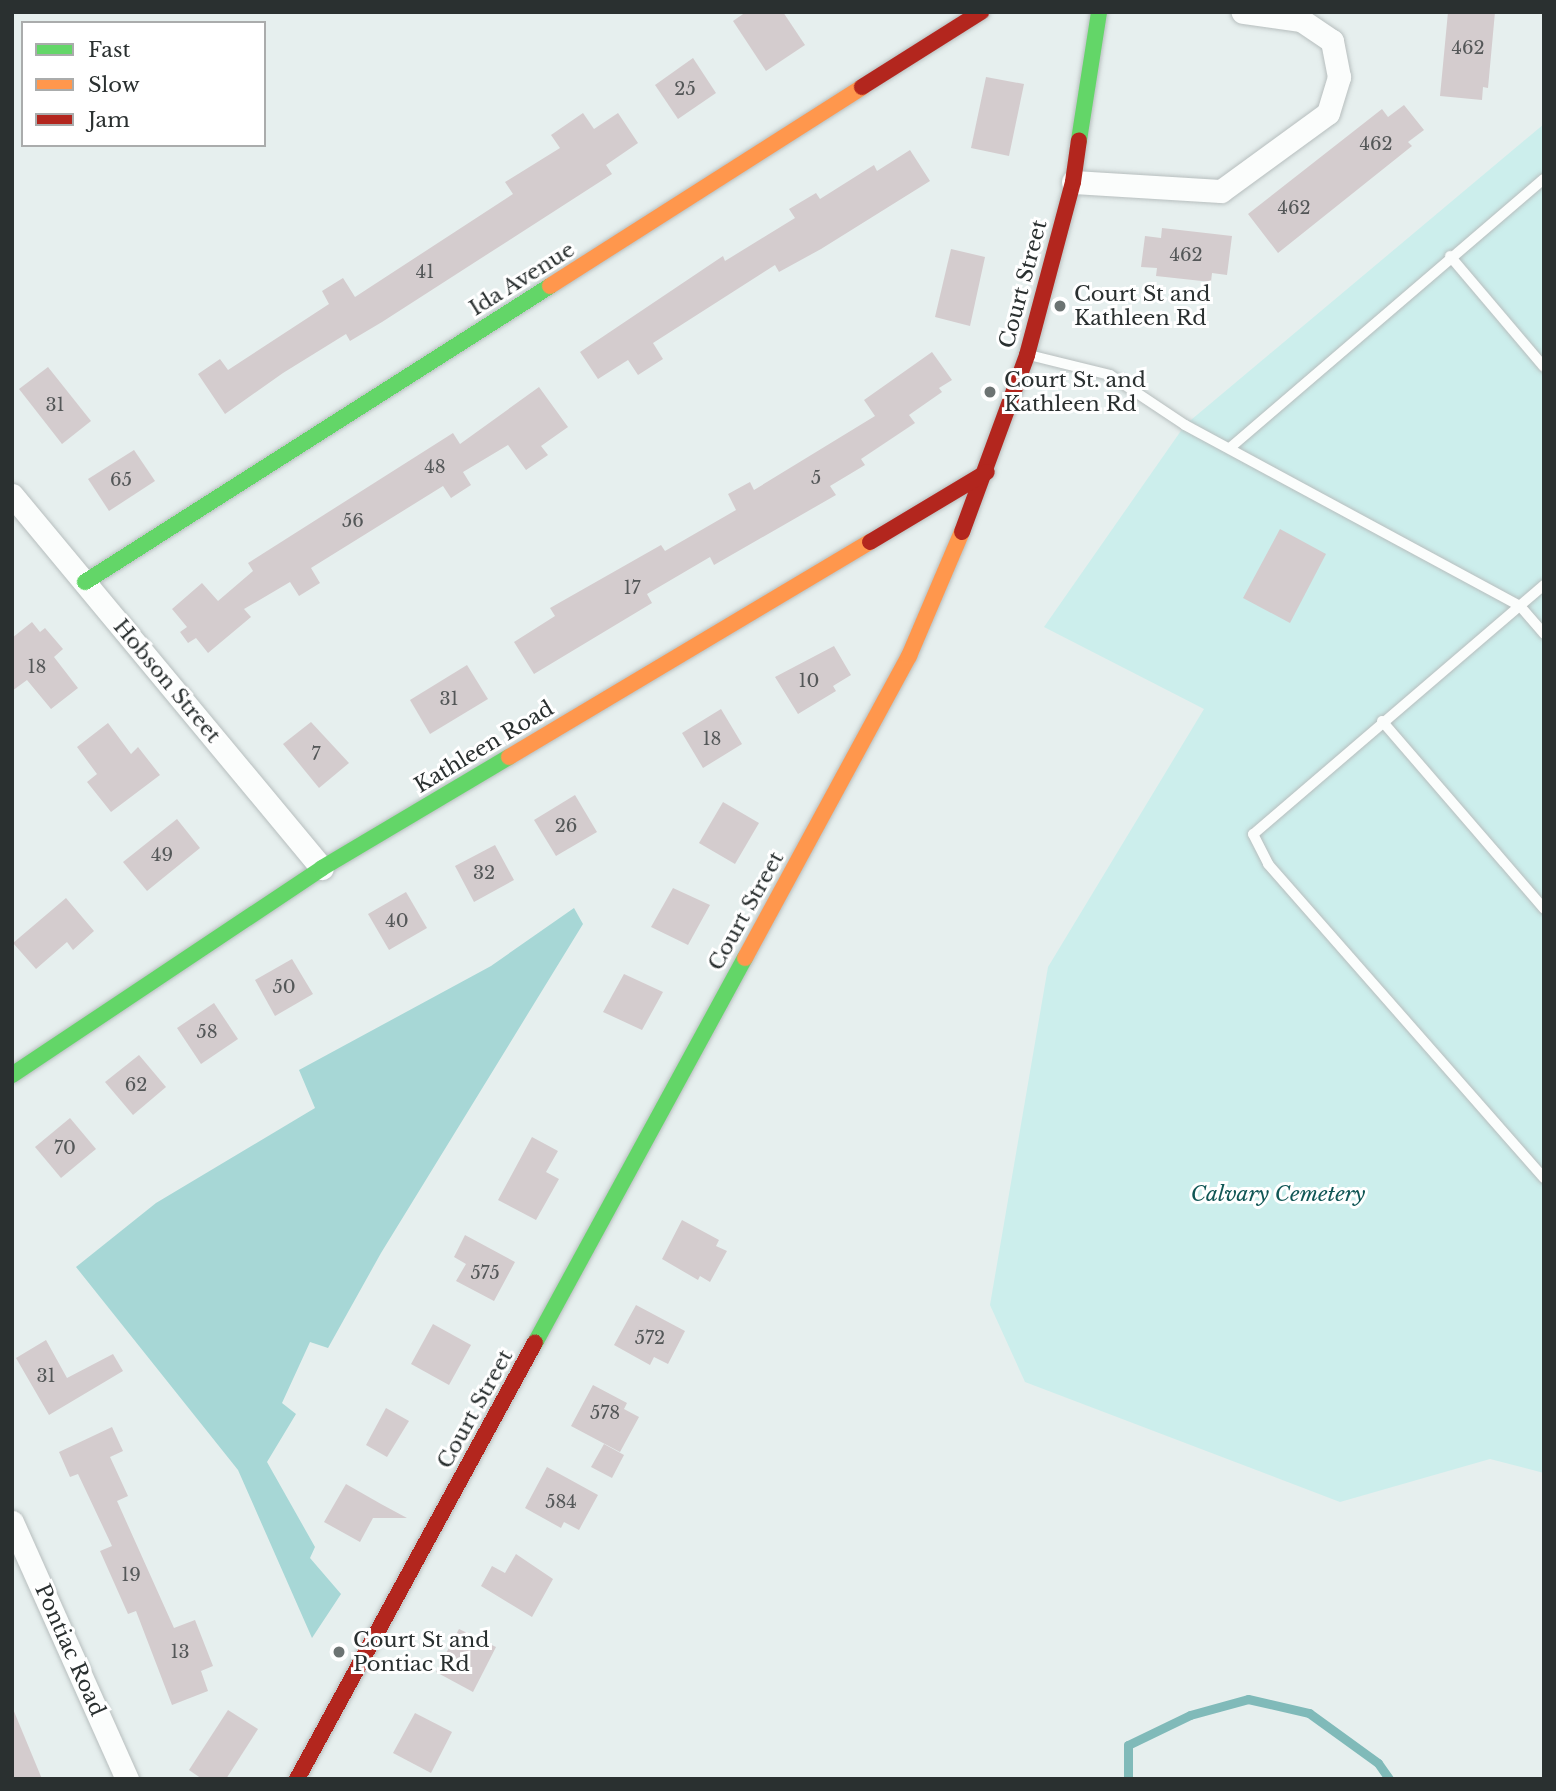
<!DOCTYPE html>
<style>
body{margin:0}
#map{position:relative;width:1556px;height:1791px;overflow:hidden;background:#e6efee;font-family:"Libre Baskerville",serif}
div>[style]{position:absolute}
.green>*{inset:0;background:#cceeec}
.forest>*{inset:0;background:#a7d7d6}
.stream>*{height:9px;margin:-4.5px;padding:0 4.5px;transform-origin:4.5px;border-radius:4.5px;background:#80bab9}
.building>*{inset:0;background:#d4ccce}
.roads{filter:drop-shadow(0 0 2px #b7bebe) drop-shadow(0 0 2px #b7bebe)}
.lane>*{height:10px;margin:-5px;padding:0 5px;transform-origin:5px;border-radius:5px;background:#fbfdfc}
.street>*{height:23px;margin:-11.5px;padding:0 11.5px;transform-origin:11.5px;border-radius:11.5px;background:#fbfdfc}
.fast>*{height:16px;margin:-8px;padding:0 8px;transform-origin:8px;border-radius:8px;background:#63d668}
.slow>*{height:16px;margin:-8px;padding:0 8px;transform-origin:8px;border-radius:8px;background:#ff974d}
.jam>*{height:16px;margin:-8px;padding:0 8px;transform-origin:8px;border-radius:8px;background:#b3261e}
.dots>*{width:19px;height:19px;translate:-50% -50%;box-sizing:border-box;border:4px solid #fff;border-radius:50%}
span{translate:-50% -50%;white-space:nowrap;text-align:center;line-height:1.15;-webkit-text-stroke:6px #fff;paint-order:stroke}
.number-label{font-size:18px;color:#545758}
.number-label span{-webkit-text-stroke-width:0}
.street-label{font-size:21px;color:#2a3030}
.poi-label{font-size:21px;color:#2a3030}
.left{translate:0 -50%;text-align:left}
.park-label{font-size:21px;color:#105655;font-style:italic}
.frame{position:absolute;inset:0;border:14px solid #2a3030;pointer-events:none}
.legend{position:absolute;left:21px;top:21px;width:245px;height:126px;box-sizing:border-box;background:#fff;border:2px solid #aaacac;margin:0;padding:9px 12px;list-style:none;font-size:21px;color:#2a3030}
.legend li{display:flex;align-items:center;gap:14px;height:35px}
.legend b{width:35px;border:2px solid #aaacac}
</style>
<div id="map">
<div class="green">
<i style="clip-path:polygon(1544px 124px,1544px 1473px,1490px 1459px,1340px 1502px,1025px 1382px,990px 1305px,1048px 967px,1204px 709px,1044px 627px,1185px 425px)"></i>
</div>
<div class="forest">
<i style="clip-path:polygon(574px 908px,583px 924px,381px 1253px,328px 1348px,310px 1342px,282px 1403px,296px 1414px,267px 1462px,315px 1547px,310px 1558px,341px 1594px,312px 1638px,238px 1470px,76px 1267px,156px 1203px,315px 1108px,299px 1070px,491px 966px)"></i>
</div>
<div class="stream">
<i style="left:1128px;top:1779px;width:34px;rotate:-90deg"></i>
<i style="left:1128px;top:1745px;width:69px;rotate:-25.8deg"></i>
<i style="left:1190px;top:1715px;width:60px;rotate:-15.4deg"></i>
<i style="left:1248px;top:1699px;width:63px;rotate:12.9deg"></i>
<i style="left:1309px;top:1713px;width:85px;rotate:35.9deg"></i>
<i style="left:1378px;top:1763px;width:19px;rotate:55deg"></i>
</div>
<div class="building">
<i style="clip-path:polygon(746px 12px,783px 12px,805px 45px,766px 71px,733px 21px)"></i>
<i style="clip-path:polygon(1448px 12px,1495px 12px,1488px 88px,1483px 87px,1482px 100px,1440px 96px)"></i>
<i style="clip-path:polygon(693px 58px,716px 93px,678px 119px,655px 85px)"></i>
<i style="clip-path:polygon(986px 77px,1024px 84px,1009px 156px,971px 148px)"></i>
<i style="clip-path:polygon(1404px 105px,1424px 130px,1408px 142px,1412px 146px,1278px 253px,1248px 214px,1382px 109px,1388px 117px)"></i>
<i style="clip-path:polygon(583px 113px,594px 129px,618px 113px,638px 143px,606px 165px,612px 174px,382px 322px,350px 341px,346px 334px,283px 373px,225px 414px,198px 374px,220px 359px,228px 370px,329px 304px,322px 291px,343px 278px,355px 297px,513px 194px,505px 182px,560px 148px,551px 135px)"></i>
<i style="clip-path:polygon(910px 150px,930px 181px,821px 249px,779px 272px,775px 265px,653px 343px,663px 359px,638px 375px,628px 360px,598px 379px,580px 352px,723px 256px,725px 261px,795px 218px,789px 209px,816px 193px,820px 199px,874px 165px,877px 171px)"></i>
<i style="clip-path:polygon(1162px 228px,1232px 236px,1227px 275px,1212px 273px,1211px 282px,1156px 276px,1157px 268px,1141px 267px,1145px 236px,1161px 238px)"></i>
<i style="clip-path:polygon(951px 249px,985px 257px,970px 326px,935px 317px)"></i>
<i style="clip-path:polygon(932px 352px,952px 380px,939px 388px,942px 392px,909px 415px,915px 423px,861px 459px,865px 465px,830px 486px,836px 495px,714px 565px,710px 557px,647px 594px,652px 603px,534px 674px,514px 642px,555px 616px,550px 608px,661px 545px,665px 551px,736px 510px,728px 494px,750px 482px,754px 490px,875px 416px,864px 400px)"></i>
<i style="clip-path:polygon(48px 367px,91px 421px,62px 444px,19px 389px)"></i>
<i style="clip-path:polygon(539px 387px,568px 427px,541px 446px,548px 455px,526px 470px,508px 445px,463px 472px,471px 485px,451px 498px,443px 486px,311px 568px,320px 583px,299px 596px,290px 582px,244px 609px,251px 617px,208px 653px,196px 638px,188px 643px,180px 632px,187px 627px,172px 609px,202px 583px,218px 601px,253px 571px,248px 563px,453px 433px,460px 444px)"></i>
<i style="clip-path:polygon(134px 450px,155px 481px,109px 511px,88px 479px)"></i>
<i style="clip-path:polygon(1280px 529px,1326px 554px,1290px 623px,1243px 598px)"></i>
<i style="clip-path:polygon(32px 622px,40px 632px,45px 628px,63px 649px,54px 657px,78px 688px,51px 709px,27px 680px,12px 691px,12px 638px)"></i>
<i style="clip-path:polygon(834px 646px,851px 675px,833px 686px,836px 691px,798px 714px,775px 677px)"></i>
<i style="clip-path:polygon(467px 665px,488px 699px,430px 734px,410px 700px)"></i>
<i style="clip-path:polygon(721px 709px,742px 744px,703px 768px,682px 733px)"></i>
<i style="clip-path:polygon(311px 722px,349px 763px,319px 788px,283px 744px)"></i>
<i style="clip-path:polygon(108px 723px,131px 754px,138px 747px,160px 775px,111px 812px,87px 782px,97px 774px,77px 747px)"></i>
<i style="clip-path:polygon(575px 795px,597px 832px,556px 856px,534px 820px)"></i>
<i style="clip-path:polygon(723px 802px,759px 823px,735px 864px,699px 843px)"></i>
<i style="clip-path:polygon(177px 819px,200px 848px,147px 891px,123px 862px)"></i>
<i style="clip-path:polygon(495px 845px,514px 880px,474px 902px,455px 866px)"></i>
<i style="clip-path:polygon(673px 888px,710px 905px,688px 945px,651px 927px)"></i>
<i style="clip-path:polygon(406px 892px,427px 928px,389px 950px,368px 914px)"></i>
<i style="clip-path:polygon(66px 898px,94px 931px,73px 950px,67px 942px,36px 969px,13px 943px)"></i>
<i style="clip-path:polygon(292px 959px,313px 994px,275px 1016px,255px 980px)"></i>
<i style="clip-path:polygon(624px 974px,663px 992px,642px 1030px,603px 1012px)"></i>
<i style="clip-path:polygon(214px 1003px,238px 1039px,201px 1064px,177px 1028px)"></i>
<i style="clip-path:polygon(139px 1055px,166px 1087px,133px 1115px,105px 1082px)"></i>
<i style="clip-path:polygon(70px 1118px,96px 1149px,61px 1178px,35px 1147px)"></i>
<i style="clip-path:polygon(532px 1137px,558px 1151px,546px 1172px,559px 1179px,536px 1220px,498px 1200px)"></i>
<i style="clip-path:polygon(682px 1220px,719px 1240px,716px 1246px,727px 1251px,710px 1282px,700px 1276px,698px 1280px,662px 1259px)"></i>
<i style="clip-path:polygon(465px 1235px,515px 1262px,494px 1301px,456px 1281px,466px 1264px,454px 1257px)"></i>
<i style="clip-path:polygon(636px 1305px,685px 1331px,668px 1364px,654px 1357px,650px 1365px,614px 1345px)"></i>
<i style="clip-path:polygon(433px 1324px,471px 1345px,449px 1385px,411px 1364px)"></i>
<i style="clip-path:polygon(46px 1340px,67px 1378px,113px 1354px,123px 1371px,49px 1415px,16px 1358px)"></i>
<i style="clip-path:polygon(593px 1385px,627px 1403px,624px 1409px,639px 1417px,620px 1452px,571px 1426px)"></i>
<i style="clip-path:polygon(386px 1408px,409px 1421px,387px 1457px,366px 1445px)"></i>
<i style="clip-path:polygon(112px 1427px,123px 1451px,110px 1457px,128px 1496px,117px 1501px,174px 1628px,195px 1620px,213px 1666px,201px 1671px,208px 1691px,172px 1705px,136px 1611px,128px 1614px,100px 1551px,112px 1546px,78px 1474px,70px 1477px,59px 1452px)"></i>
<i style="clip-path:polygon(604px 1444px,624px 1455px,612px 1478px,591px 1467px)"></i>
<i style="clip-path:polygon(547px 1467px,598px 1495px,579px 1530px,564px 1522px,561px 1528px,525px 1508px)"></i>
<i style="clip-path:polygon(346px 1484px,381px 1504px,407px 1518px,373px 1518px,360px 1542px,324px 1522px)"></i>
<i style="clip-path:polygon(516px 1554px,553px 1579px,532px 1617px,481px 1586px,492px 1566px,505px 1573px)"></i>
<i style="clip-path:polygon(459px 1629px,496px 1647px,473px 1692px,436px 1672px)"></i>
<i style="clip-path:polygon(12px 1709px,13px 1709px,42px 1779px,12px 1779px)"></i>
<i style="clip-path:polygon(228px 1710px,258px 1729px,226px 1779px,202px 1779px,189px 1770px)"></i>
<i style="clip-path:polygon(415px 1713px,452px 1732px,431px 1773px,393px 1753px)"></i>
</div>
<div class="roads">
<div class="lane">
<i style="left:1450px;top:256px;width:145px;rotate:49.7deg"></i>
<i style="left:1029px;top:355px;width:83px;rotate:13.9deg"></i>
<i style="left:1110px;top:375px;width:90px;rotate:33.7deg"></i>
<i style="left:1185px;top:425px;width:381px;rotate:28.4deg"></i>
<i style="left:1520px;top:606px;width:37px;rotate:49deg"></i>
<i style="left:1231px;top:447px;width:412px;rotate:-40.6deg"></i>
<i style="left:1544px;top:585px;width:383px;rotate:139.4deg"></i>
<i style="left:1253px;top:834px;width:34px;rotate:63deg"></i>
<i style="left:1268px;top:864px;width:418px;rotate:48.7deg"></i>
<i style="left:1382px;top:721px;width:248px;rotate:49.2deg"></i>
</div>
<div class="street">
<i style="left:1073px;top:182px;width:148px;rotate:3.5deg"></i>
<i style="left:1221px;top:191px;width:132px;rotate:-36.1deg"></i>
<i style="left:1328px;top:113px;width:38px;rotate:-73deg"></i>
<i style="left:1339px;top:77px;width:37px;rotate:-101deg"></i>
<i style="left:1332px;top:41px;width:37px;rotate:-146deg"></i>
<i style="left:1301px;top:20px;width:59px;rotate:-172.1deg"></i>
<i style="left:12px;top:495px;width:485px;rotate:50.3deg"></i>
<i style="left:12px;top:1522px;width:282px;rotate:65.9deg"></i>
</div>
<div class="fast">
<i style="left:1079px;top:140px;width:130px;rotate:-81.1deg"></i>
<i style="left:85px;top:582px;width:551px;rotate:-32.48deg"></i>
<i style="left:12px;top:1075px;width:373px;rotate:-33.7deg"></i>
<i style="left:322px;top:868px;width:217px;rotate:-30.7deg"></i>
<i style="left:535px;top:1343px;width:439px;rotate:-61.4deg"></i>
</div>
<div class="slow">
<i style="left:550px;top:286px;width:370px;rotate:-32.5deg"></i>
<i style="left:509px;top:757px;width:420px;rotate:-30.8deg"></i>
<i style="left:745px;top:958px;width:344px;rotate:-61.5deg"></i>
<i style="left:909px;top:656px;width:135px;rotate:-66.9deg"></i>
</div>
<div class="jam">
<i style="left:862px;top:87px;width:141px;rotate:-32.2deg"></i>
<i style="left:962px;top:532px;width:189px;rotate:-69.8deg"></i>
<i style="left:1027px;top:355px;width:179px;rotate:-75.1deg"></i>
<i style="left:1073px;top:182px;width:42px;rotate:-81.9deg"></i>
<i style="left:870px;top:542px;width:136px;rotate:-30.9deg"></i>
<i style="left:297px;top:1779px;width:497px;rotate:-61.4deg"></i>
</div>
</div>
<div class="dots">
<i style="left:1060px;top:306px;background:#6c7372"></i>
<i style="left:990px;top:392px;background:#6c7372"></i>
<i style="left:339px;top:1652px;background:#6c7372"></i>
</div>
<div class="number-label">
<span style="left:1468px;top:48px">462</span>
<span style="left:685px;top:89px">25</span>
<span style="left:1376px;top:144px">462</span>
<span style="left:1294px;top:208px">462</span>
<span style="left:1186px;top:255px">462</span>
<span style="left:425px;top:272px">41</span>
<span style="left:55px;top:405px">31</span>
<span style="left:435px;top:467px">48</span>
<span style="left:816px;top:478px">5</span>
<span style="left:121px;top:480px">65</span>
<span style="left:353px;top:521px">56</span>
<span style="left:632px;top:588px">17</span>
<span style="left:37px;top:667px">18</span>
<span style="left:809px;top:681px">10</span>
<span style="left:449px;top:699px">31</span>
<span style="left:712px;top:739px">18</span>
<span style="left:316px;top:754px">7</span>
<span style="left:566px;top:826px">26</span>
<span style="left:162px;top:855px">49</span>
<span style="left:484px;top:873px">32</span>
<span style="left:397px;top:921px">40</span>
<span style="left:284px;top:987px">50</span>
<span style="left:207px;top:1032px">58</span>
<span style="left:136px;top:1085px">62</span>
<span style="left:65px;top:1148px">70</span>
<span style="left:485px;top:1273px">575</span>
<span style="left:650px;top:1338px">572</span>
<span style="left:46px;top:1376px">31</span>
<span style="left:605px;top:1413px">578</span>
<span style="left:561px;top:1502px">584</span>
<span style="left:131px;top:1575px">19</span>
<span style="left:180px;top:1652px">13</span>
</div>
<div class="street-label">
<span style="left:522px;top:279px;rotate:-32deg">Ida Avenue</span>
<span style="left:1023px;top:284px;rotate:-75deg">Court Street</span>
<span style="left:167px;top:681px;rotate:50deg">Hobson Street</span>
<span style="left:484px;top:747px;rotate:-31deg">Kathleen Road</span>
<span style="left:746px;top:911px;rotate:-61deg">Court Street</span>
<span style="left:475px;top:1409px;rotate:-61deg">Court Street</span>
<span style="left:70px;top:1650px;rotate:66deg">Pontiac Road</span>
</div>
<div class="poi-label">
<span class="left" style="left:1074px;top:306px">Court St and<br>Kathleen Rd</span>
<span class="left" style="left:1004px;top:392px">Court St. and<br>Kathleen Rd</span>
<span class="left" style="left:353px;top:1652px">Court St and<br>Pontiac Rd</span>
</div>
<div class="park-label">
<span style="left:1278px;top:1194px">Calvary Cemetery</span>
</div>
<div class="frame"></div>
<ul class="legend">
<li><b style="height:9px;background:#63d668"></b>Fast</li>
<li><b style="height:9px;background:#ff974d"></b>Slow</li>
<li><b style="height:9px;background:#b3261e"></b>Jam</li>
</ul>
</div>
